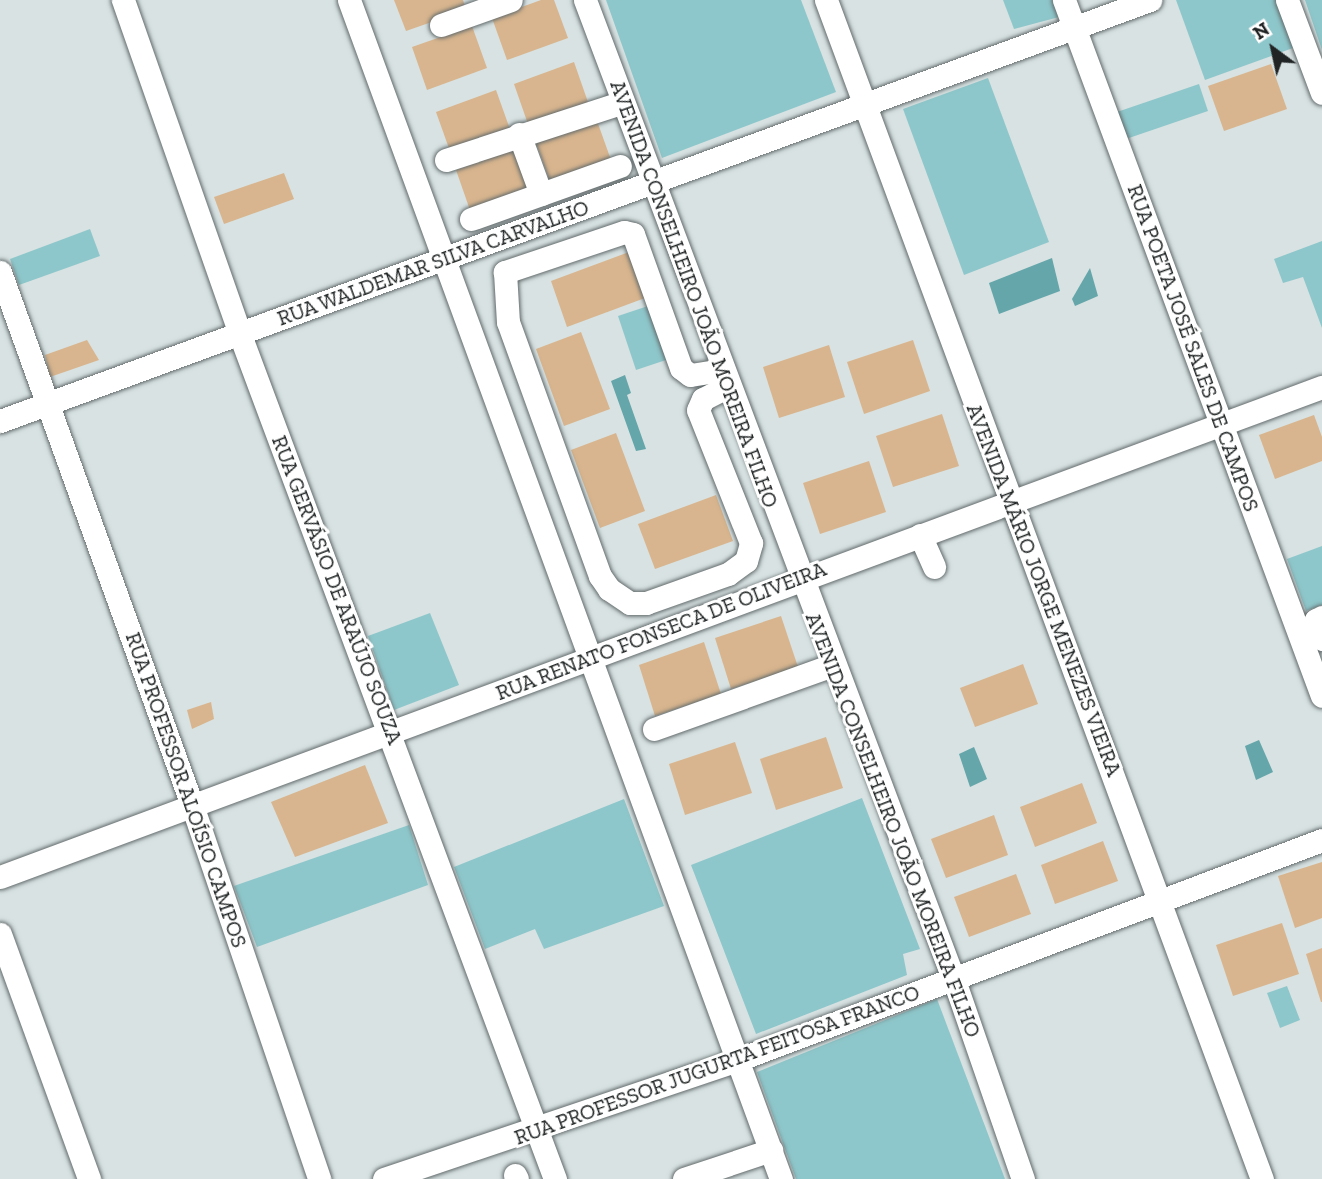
<!DOCTYPE html>
<meta charset="utf-8">
<style>
body{margin:0}
#map{position:relative;width:1322px;height:1179px;overflow:hidden;background:#d8e2e2;font-family:"Zilla Slab",serif}
div>[style]{position:absolute}
.green>*{inset:0;background:#8ec7cb}
.water>*{inset:0;background:#65a6ab}
.building>*{inset:0;background:#d8b58e}
.roads{filter:drop-shadow(0 0 2px #636b6c) drop-shadow(0 0 2px #636b6c)}
.minor>*{height:23px;margin:-11.5px;padding:0 11.5px;transform-origin:11.5px;border-radius:11.5px;background:#fff}
span{translate:-50% -50%;white-space:nowrap;text-align:center;line-height:1.15;-webkit-text-stroke:6px #fff;paint-order:stroke}
.street-label{font-size:21px;color:#202424}
.north{position:absolute;left:1238px;top:14px;width:70px;height:70px;-webkit-text-stroke:5px #fff;paint-order:stroke;rotate:327deg;font-size:19px;font-weight:700;line-height:28px;text-align:center;color:#202424}
.north::after{content:'';display:block;margin:auto;width:24px;height:32px;background:#202424;clip-path:polygon(50% 0,100% 100%,50% 72%,0 100%)}
</style>
<div id="map">
<div class="green">
<i style="clip-path:polygon(606px 0,801px 0,836px 92px,662px 158px)"></i>
<i style="clip-path:polygon(1003px 0,1052px 0,1059px 17px,1014px 29px)"></i>
<i style="clip-path:polygon(1176px 0,1276px 0,1293px 48px,1205px 80px)"></i>
<i style="clip-path:polygon(1305px 0,1322px 0,1322px 50px)"></i>
<i style="clip-path:polygon(988px 78px,1049px 242px,964px 275px,903px 109px)"></i>
<i style="clip-path:polygon(1199px 84px,1208px 111px,1126px 139px,1117px 112px)"></i>
<i style="clip-path:polygon(90px 229px,100px 256px,19px 285px,10px 259px)"></i>
<i style="clip-path:polygon(1322px 241px,1322px 328px,1303px 277px,1283px 283px,1274px 259px)"></i>
<i style="clip-path:polygon(648px 306px,666px 360px,636px 370px,618px 316px)"></i>
<i style="clip-path:polygon(1322px 546px,1322px 605px,1306px 611px,1287px 559px)"></i>
<i style="clip-path:polygon(430px 613px,459px 685px,394px 710px,368px 636px)"></i>
<i style="clip-path:polygon(862px 798px,920px 949px,903px 954px,907px 975px,756px 1034px,691px 865px)"></i>
<i style="clip-path:polygon(624px 799px,664px 906px,544px 949px,535px 929px,485px 949px,454px 867px)"></i>
<i style="clip-path:polygon(409px 825px,428px 885px,257px 947px,234px 886px)"></i>
<i style="clip-path:polygon(1287px 986px,1300px 1020px,1280px 1028px,1267px 993px)"></i>
<i style="clip-path:polygon(937px 999px,1005px 1179px,796px 1179px,757px 1072px)"></i>
</div>
<div class="water">
<i style="clip-path:polygon(1052px 258px,1060px 291px,999px 314px,989px 283px)"></i>
<i style="clip-path:polygon(1090px 268px,1098px 296px,1075px 306px,1072px 299px)"></i>
<i style="clip-path:polygon(625px 375px,631px 393px,627px 395px,646px 449px,636px 451px,611px 381px)"></i>
<i style="clip-path:polygon(1259px 740px,1273px 772px,1256px 780px,1245px 746px)"></i>
<i style="clip-path:polygon(974px 747px,987px 779px,970px 787px,959px 754px)"></i>
</div>
<div class="building">
<i style="clip-path:polygon(394px 0,463px 0,466px 10px,406px 31px)"></i>
<i style="clip-path:polygon(541px 0,554px 0,568px 38px,507px 60px,492px 18px)"></i>
<i style="clip-path:polygon(472px 26px,487px 68px,427px 90px,412px 47px)"></i>
<i style="clip-path:polygon(574px 62px,589px 105px,529px 127px,514px 84px)"></i>
<i style="clip-path:polygon(1271px 64px,1287px 109px,1224px 131px,1208px 86px)"></i>
<i style="clip-path:polygon(496px 90px,511px 132px,451px 154px,436px 112px)"></i>
<i style="clip-path:polygon(596px 118px,611px 160px,550px 182px,535px 140px)"></i>
<i style="clip-path:polygon(516px 148px,532px 191px,471px 213px,456px 170px)"></i>
<i style="clip-path:polygon(284px 173px,294px 199px,224px 224px,214px 197px)"></i>
<i style="clip-path:polygon(629px 252px,645px 298px,567px 327px,551px 281px)"></i>
<i style="clip-path:polygon(581px 332px,610px 409px,564px 426px,536px 349px)"></i>
<i style="clip-path:polygon(87px 340px,99px 360px,50px 377px,45px 355px)"></i>
<i style="clip-path:polygon(913px 340px,930px 391px,864px 414px,847px 362px)"></i>
<i style="clip-path:polygon(829px 345px,845px 397px,779px 418px,763px 367px)"></i>
<i style="clip-path:polygon(942px 414px,959px 466px,893px 487px,876px 436px)"></i>
<i style="clip-path:polygon(1314px 415px,1322px 437px,1322px 461px,1275px 479px,1259px 435px)"></i>
<i style="clip-path:polygon(616px 433px,645px 511px,600px 528px,571px 450px)"></i>
<i style="clip-path:polygon(869px 461px,886px 512px,820px 534px,803px 483px)"></i>
<i style="clip-path:polygon(716px 495px,733px 541px,655px 569px,638px 524px)"></i>
<i style="clip-path:polygon(781px 616px,798px 667px,731px 689px,715px 638px)"></i>
<i style="clip-path:polygon(704px 642px,721px 694px,655px 716px,639px 665px)"></i>
<i style="clip-path:polygon(1023px 664px,1038px 704px,975px 727px,960px 688px)"></i>
<i style="clip-path:polygon(211px 702px,214px 719px,192px 729px,187px 710px)"></i>
<i style="clip-path:polygon(826px 737px,843px 788px,776px 810px,760px 759px)"></i>
<i style="clip-path:polygon(735px 742px,752px 793px,685px 815px,669px 764px)"></i>
<i style="clip-path:polygon(365px 765px,388px 823px,295px 857px,271px 802px)"></i>
<i style="clip-path:polygon(1082px 783px,1097px 823px,1035px 847px,1020px 807px)"></i>
<i style="clip-path:polygon(994px 815px,1008px 855px,946px 878px,931px 839px)"></i>
<i style="clip-path:polygon(1103px 841px,1118px 881px,1055px 904px,1041px 865px)"></i>
<i style="clip-path:polygon(1322px 862px,1322px 918px,1295px 928px,1278px 876px)"></i>
<i style="clip-path:polygon(1016px 874px,1031px 914px,969px 937px,954px 897px)"></i>
<i style="clip-path:polygon(1282px 923px,1299px 974px,1233px 996px,1216px 945px)"></i>
<i style="clip-path:polygon(1322px 948px,1322px 1002px,1321px 1002px,1306px 954px)"></i>
</div>
<div class="roads">
<div class="minor">
<i style="left:123px;top:0;width:352px;rotate:70.7deg"></i>
<i style="left:239px;top:332px;width:904px;rotate:69.54deg"></i>
<i style="left:349px;top:0;width:1256px;rotate:69.88deg"></i>
<i style="left:585px;top:0;width:1047px;rotate:69.37deg"></i>
<i style="left:954px;top:980px;width:211px;rotate:70.9deg"></i>
<i style="left:826px;top:0;width:1257px;rotate:69.71deg"></i>
<i style="left:1064px;top:0;width:742px;rotate:69.66deg"></i>
<i style="left:1287px;top:0;width:99px;rotate:69.4deg"></i>
<i style="left:441px;top:25px;width:74px;rotate:-19.7deg"></i>
<i style="left:519px;top:134px;width:64px;rotate:69.9deg"></i>
<i style="left:446px;top:160px;width:186px;rotate:-18.1deg"></i>
<i style="left:471px;top:219px;width:158px;rotate:-19.6deg"></i>
<i style="left:0;top:272px;width:567px;rotate:70.19deg"></i>
<i style="left:192px;top:805px;width:395px;rotate:71.2deg"></i>
<i style="left:722px;top:370px;width:32px;rotate:171deg"></i>
<i style="left:690px;top:375px;width:11px;rotate:-142deg"></i>
<i style="left:681px;top:368px;width:142px;rotate:-109.7deg"></i>
<i style="left:633px;top:234px;width:9px;rotate:-167deg"></i>
<i style="left:624px;top:232px;width:126px;rotate:161.4deg"></i>
<i style="left:505px;top:272px;width:50px;rotate:86.6deg"></i>
<i style="left:508px;top:322px;width:270px;rotate:70.1deg"></i>
<i style="left:600px;top:576px;width:16px;rotate:55deg"></i>
<i style="left:609px;top:589px;width:25px;rotate:34deg"></i>
<i style="left:630px;top:603px;width:16px"></i>
<i style="left:646px;top:603px;width:87px;rotate:-19.5deg"></i>
<i style="left:728px;top:574px;width:22px;rotate:-36deg"></i>
<i style="left:746px;top:561px;width:19px;rotate:-74deg"></i>
<i style="left:751px;top:543px;width:143px;rotate:-111.7deg"></i>
<i style="left:698px;top:410px;width:12px;rotate:-66deg"></i>
<i style="left:703px;top:399px;width:28px;rotate:-27deg"></i>
<i style="left:0;top:421px;width:1225px;rotate:-20.11deg"></i>
<i style="left:920px;top:535px;width:35px;rotate:66deg"></i>
<i style="left:1322px;top:617px;width:7px;rotate:153deg"></i>
<i style="left:1316px;top:620px;width:20px;rotate:72deg"></i>
<i style="left:654px;top:729px;width:190px;rotate:-19.7deg"></i>
<i style="left:0;top:877px;width:1410px;rotate:-20.34deg"></i>
<i style="left:0;top:934px;width:261px;rotate:70deg"></i>
<i style="left:515px;top:1175px;width:4px;rotate:63deg"></i>
<i style="left:384px;top:1179px;width:376px;rotate:-18.6deg"></i>
<i style="left:740px;top:1059px;width:622px;rotate:-20.62deg"></i>
<i style="left:684px;top:1179px;width:92px;rotate:-18.4deg"></i>
</div>
</div>
<div class="street-label">
<span style="left:433px;top:263px;rotate:-20deg">RUA WALDEMAR SILVA CARVALHO</span>
<span style="left:694px;top:294px;rotate:70deg">AVENIDA CONSELHEIRO JOÃO MOREIRA FILHO</span>
<span style="left:1193px;top:348px;rotate:70deg">RUA POETA JOSÉ SALES DE CAMPOS</span>
<span style="left:337px;top:590px;rotate:69deg">RUA GERVÁSIO DE ARAÚJO SOUZA</span>
<span style="left:1044px;top:590px;rotate:69deg">AVENIDA MÁRIO JORGE MENEZES VIEIRA</span>
<span style="left:661px;top:631px;rotate:-21deg">RUA RENATO FONSECA DE OLIVEIRA</span>
<span style="left:186px;top:790px;rotate:71deg">RUA PROFESSOR ALOÍSIO CAMPOS</span>
<span style="left:893px;top:825px;rotate:69deg">AVENIDA CONSELHEIRO JOÃO MOREIRA FILHO</span>
<span style="left:717px;top:1065px;rotate:-20deg">RUA PROFESSOR JUGURTA FEITOSA FRANCO</span>
</div>
<div class="north">N</div>
</div>
